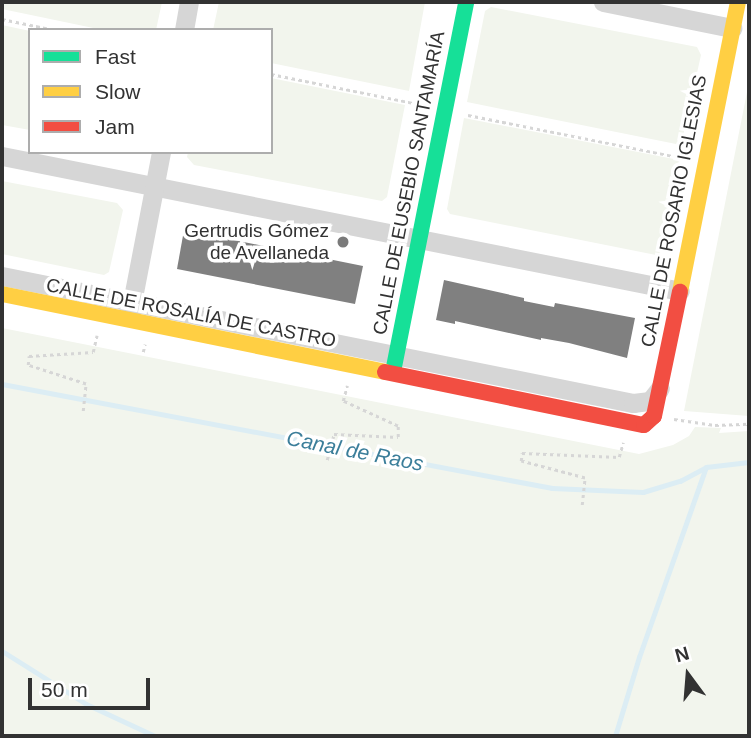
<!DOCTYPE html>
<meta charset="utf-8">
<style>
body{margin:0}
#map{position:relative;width:751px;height:738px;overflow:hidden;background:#fff;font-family:Arial,sans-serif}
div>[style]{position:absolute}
.green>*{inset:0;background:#f2f5ed}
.stream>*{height:5px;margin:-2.5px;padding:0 2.5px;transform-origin:2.5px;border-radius:2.5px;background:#dcedf4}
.building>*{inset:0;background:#808080}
.path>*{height:2.5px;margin-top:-1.25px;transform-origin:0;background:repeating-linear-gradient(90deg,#d6d6d6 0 3.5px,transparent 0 7px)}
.street>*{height:19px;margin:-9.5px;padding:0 9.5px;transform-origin:9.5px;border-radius:9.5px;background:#d6d6d6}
.fast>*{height:16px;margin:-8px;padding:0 8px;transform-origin:8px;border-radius:8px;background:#16e098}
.slow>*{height:16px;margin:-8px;padding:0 8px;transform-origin:8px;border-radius:8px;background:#ffcf43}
.jam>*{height:16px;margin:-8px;padding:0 8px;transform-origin:8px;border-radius:8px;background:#f24e42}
.dots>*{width:19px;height:19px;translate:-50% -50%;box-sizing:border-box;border:4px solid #fff;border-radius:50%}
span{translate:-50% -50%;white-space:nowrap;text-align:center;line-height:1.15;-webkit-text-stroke:7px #fff;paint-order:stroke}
.street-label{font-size:19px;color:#323232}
.poi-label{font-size:19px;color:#323232}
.right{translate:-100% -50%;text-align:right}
.water-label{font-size:21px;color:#3b7e9a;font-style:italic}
.frame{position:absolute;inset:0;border:4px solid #323232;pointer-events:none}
.legend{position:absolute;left:28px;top:28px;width:245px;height:126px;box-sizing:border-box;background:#fff;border:2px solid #adadad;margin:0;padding:9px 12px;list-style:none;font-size:21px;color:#323232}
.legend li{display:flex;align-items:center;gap:14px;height:35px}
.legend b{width:35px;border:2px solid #adadad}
.north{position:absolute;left:653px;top:640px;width:70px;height:70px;-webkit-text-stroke:5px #fff;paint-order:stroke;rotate:344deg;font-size:19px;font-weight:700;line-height:28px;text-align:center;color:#323232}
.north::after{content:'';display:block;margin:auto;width:24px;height:32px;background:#323232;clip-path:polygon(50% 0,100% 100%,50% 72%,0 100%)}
.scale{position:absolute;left:28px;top:678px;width:122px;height:32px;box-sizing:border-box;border:4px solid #323232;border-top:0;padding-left:9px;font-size:21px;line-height:24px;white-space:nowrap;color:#323232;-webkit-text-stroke:5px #fff;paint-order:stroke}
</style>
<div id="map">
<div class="green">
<i style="clip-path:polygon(2px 2px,162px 2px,156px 30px,103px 30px,2px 9px)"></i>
<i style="clip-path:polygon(219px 2px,425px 2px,409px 91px,271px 63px,271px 30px,213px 30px)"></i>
<i style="clip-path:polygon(491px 7px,697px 47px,701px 55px,681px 145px,467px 102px,485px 11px)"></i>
<i style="clip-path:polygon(2px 25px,30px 31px,30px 130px,2px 125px)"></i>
<i style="clip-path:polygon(271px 78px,405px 105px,387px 197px,382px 201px,194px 165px,187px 157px,188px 152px,271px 152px)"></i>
<i style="clip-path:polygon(749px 82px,749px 416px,684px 411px)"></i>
<i style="clip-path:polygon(464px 118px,679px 160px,662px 251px,656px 255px,450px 214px,447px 209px)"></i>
<i style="clip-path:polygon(2px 181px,117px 203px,123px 210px,109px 272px,104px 275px,2px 254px)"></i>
<i style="clip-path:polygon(2px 328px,639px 454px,673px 445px,689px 436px,695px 427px,721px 428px,719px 433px,749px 431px,749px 736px,2px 736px)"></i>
</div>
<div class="stream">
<i style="left:2px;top:384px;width:560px;rotate:10.71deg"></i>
<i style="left:552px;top:488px;width:91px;rotate:2.5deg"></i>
<i style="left:643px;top:492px;width:39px;rotate:-17deg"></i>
<i style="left:680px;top:481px;width:30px;rotate:-28deg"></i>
<i style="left:706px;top:467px;width:43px;rotate:-6.6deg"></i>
<i style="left:2px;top:651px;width:99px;rotate:32.2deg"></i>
<i style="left:86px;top:704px;width:76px;rotate:24.9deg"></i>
<i style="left:615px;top:736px;width:83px;rotate:-73.1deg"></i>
<i style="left:639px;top:657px;width:201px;rotate:-70.6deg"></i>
</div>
<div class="building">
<i style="clip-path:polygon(184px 230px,363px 266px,355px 304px,177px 269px)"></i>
<i style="clip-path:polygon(444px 280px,524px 298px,524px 301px,554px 307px,555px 303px,635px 318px,627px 358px,569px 343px,541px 338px,541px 340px,455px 321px,455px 324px,436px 320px)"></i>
</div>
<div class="path">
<i style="left:2px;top:19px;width:54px;rotate:11.7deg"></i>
<i style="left:271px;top:74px;width:156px;rotate:11.5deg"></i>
<i style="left:468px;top:115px;width:220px;rotate:11.3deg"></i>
<i style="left:143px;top:352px;width:8px;rotate:-76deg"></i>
<i style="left:83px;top:411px;width:27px;rotate:-84deg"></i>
<i style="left:86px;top:384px;width:61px;rotate:-161.9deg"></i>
<i style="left:28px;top:365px;width:9px;rotate:-84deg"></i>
<i style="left:29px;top:356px;width:64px;rotate:-3.6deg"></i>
<i style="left:93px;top:352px;width:17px;rotate:-77deg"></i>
<i style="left:674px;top:419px;width:41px;rotate:8.3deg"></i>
<i style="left:715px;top:425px;width:34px;rotate:-2deg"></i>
<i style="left:327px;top:460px;width:27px;rotate:-75deg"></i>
<i style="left:334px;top:434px;width:64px;rotate:2.7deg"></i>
<i style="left:398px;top:437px;width:11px;rotate:-90deg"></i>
<i style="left:398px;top:426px;width:60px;rotate:-155.6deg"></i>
<i style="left:343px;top:401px;width:16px;rotate:-75deg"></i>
<i style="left:582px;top:505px;width:27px;rotate:-84deg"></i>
<i style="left:585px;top:478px;width:66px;rotate:-165.1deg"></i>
<i style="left:521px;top:461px;width:8px;rotate:-83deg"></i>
<i style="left:522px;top:453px;width:97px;rotate:2.4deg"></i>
<i style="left:619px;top:457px;width:15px;rotate:-74deg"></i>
</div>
<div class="street">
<i style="left:603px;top:2px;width:132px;rotate:11.4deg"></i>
<i style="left:184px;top:30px;width:28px;rotate:-80deg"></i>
<i style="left:2px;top:156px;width:691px;rotate:11.26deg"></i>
<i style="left:2px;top:276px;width:644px;rotate:11.38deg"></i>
<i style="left:633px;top:403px;width:17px;rotate:-7deg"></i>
<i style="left:650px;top:401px;width:16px;rotate:-52deg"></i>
<i style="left:130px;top:313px;width:164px;rotate:-79.1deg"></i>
</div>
<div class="fast">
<i style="left:393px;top:372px;width:377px;rotate:-78.8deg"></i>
</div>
<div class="slow">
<i style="left:680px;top:292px;width:296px;rotate:-78.7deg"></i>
<i style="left:2px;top:294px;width:391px;rotate:11.5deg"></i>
</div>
<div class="jam">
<i style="left:385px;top:372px;width:264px;rotate:11.6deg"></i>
<i style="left:644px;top:425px;width:13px;rotate:-42deg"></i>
<i style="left:654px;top:416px;width:127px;rotate:-78.2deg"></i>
</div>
<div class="dots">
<i style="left:343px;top:242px;background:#7a7a7a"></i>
</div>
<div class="street-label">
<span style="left:409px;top:183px;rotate:-79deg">CALLE DE EUSEBIO SANTAMARÍA</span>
<span style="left:674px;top:211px;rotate:-79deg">CALLE DE ROSARIO IGLESIAS</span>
<span style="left:191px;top:313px;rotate:11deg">CALLE DE ROSALÍA DE CASTRO</span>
</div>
<div class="poi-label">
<span class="right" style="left:329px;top:242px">Gertrudis Gómez<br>de Avellaneda</span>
</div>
<div class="water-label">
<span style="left:355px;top:451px;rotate:11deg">Canal de Raos</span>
</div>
<div class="frame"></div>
<ul class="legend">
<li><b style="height:9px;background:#16e098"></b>Fast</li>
<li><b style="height:9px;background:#ffcf43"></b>Slow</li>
<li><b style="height:9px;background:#f24e42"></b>Jam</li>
</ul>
<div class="north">N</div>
<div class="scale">50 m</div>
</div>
